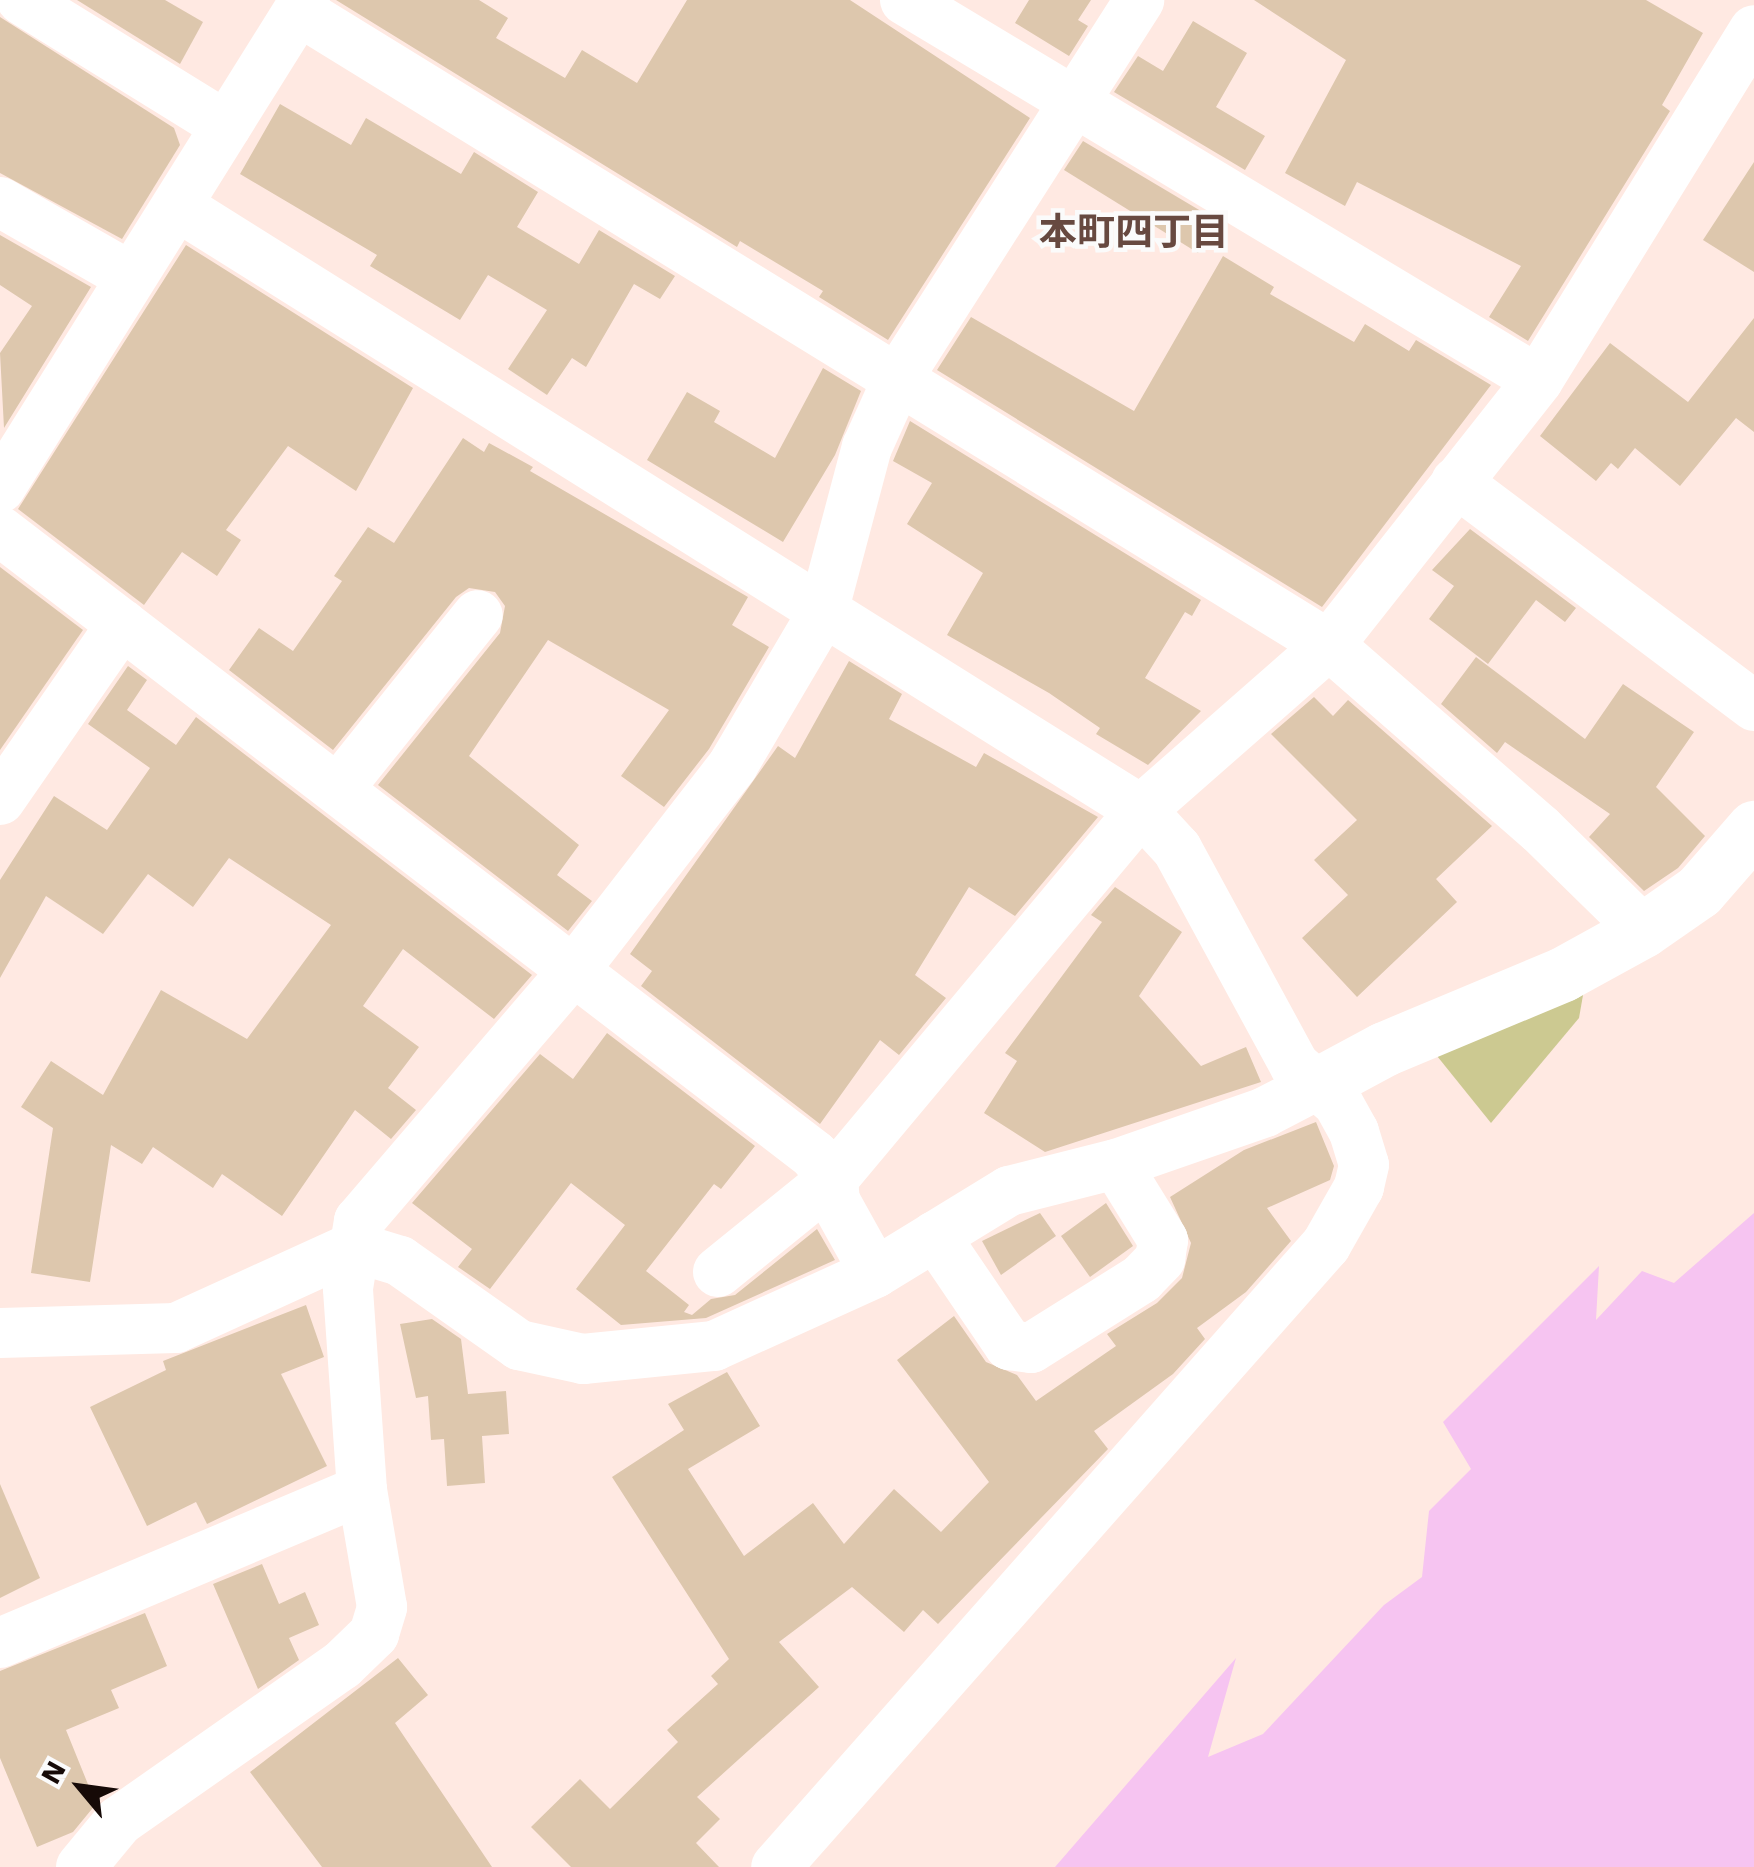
<!DOCTYPE html>
<meta charset="utf-8">
<style>
body{margin:0}
#map{position:relative;width:1754px;height:1867px;overflow:hidden;background:#ffe9e2;font-family:"Work Sans","Noto Sans JP",sans-serif}
div>[style]{position:absolute}
.green>*{inset:0;background:#ccc991}
.water>*{inset:0;background:#f6c4f1}
.building>*{inset:0;background:#ddc7ad}
.minor>*{height:50px;margin:-25px;padding:0 25px;transform-origin:25px;border-radius:25px;background:#fff}
.tertiary>*{height:55px;margin:-27.5px;padding:0 27.5px;transform-origin:27.5px;border-radius:27.5px;background:#fff}
span{translate:-50% -50%;white-space:nowrap;text-align:center;line-height:1.15;-webkit-text-stroke:9px #fbfbfb;paint-order:stroke}
.neighbourhood-label{font-size:38px;color:#674940;font-weight:700}
.north{position:absolute;left:30px;top:1737px;width:100px;height:100px;-webkit-text-stroke:8px #fbfbfb;paint-order:stroke;rotate:299deg;font-size:28px;font-weight:700;line-height:40px;text-align:center;color:#160a07}
.north::after{content:'';display:block;margin:auto;width:35px;height:45px;background:#160a07;clip-path:polygon(50% 0,100% 100%,50% 72%,0 100%)}
</style>
<div id="map">
<div class="green">
<i style="clip-path:polygon(1586px 978px,1579px 1018px,1491px 1123px,1433px 1051px)"></i>
</div>
<div class="water">
<i style="clip-path:polygon(1754px 1213px,1754px 1867px,1055px 1867px,1236px 1658px,1208px 1757px,1263px 1734px,1384px 1605px,1422px 1577px,1429px 1511px,1471px 1469px,1443px 1422px,1599px 1266px,1596px 1320px,1642px 1271px,1674px 1283px)"></i>
</div>
<div class="building">
<i style="clip-path:polygon(77px 0,165px 0,203px 22px,180px 64px)"></i>
<i style="clip-path:polygon(336px 0,479px 0,508px 18px,496px 38px,565px 78px,582px 50px,637px 83px,687px 0,850px 0,1030px 118px,888px 340px,819px 297px,823px 291px,740px 241px,737px 247px)"></i>
<i style="clip-path:polygon(1029px 0,1091px 0,1078px 20px,1088px 26px,1069px 56px,1015px 23px)"></i>
<i style="clip-path:polygon(1254px 0,1646px 0,1703px 33px,1662px 105px,1670px 111px,1528px 341px,1489px 317px,1521px 266px,1357px 182px,1345px 206px,1285px 173px,1346px 60px)"></i>
<i style="clip-path:polygon(0 17px,174px 128px,180px 145px,122px 239px,0 173px)"></i>
<i style="clip-path:polygon(1193px 21px,1247px 53px,1216px 107px,1265px 136px,1245px 170px,1114px 92px,1138px 56px,1163px 71px)"></i>
<i style="clip-path:polygon(280px 104px,351px 145px,366px 118px,461px 174px,474px 152px,538px 192px,517px 227px,579px 264px,599px 230px,675px 276px,660px 299px,634px 284px,586px 367px,572px 358px,547px 395px,508px 369px,547px 310px,488px 275px,460px 320px,370px 266px,377px 255px,240px 174px)"></i>
<i style="clip-path:polygon(1083px 141px,1216px 220px,1198px 253px,1064px 170px)"></i>
<i style="clip-path:polygon(1754px 162px,1754px 272px,1703px 240px)"></i>
<i style="clip-path:polygon(0 235px,91px 287px,4px 428px,0 353px,32px 306px,0 285px)"></i>
<i style="clip-path:polygon(186px 245px,413px 388px,356px 491px,288px 446px,226px 530px,241px 540px,217px 576px,182px 552px,144px 605px,18px 509px)"></i>
<i style="clip-path:polygon(1223px 256px,1274px 287px,1270px 294px,1354px 342px,1365px 324px,1409px 351px,1416px 340px,1491px 385px,1322px 607px,937px 370px,971px 317px,1134px 411px)"></i>
<i style="clip-path:polygon(1754px 318px,1754px 432px,1736px 418px,1680px 486px,1635px 448px,1618px 469px,1611px 463px,1596px 481px,1540px 436px,1610px 343px,1688px 402px)"></i>
<i style="clip-path:polygon(823px 368px,861px 391px,835px 455px,783px 542px,647px 460px,687px 392px,720px 411px,714px 422px,775px 458px)"></i>
<i style="clip-path:polygon(910px 421px,1201px 600px,1192px 616px,1185px 612px,1145px 678px,1201px 711px,1148px 765px,1096px 734px,1100px 728px,1049px 693px,947px 635px,983px 573px,907px 524px,932px 483px,893px 461px)"></i>
<i style="clip-path:polygon(463px 438px,484px 452px,489px 443px,533px 467px,530px 471px,748px 597px,732px 625px,769px 647px,709px 749px,664px 807px,621px 776px,669px 710px,548px 640px,469px 756px,579px 845px,557px 875px,592px 901px,568px 931px,378px 785px,500px 633px,505px 606px,495px 592px,469px 588px,456px 597px,333px 750px,229px 670px,259px 628px,293px 651px,342px 581px,334px 576px,368px 527px,394px 543px)"></i>
<i style="clip-path:polygon(1470px 529px,1576px 608px,1565px 622px,1536px 600px,1488px 664px,1429px 619px,1454px 586px,1432px 570px)"></i>
<i style="clip-path:polygon(0 567px,83px 630px,0 750px)"></i>
<i style="clip-path:polygon(1476px 657px,1585px 739px,1623px 684px,1694px 732px,1656px 787px,1705px 836px,1678px 868px,1644px 891px,1589px 837px,1610px 814px,1505px 742px,1497px 753px,1441px 704px)"></i>
<i style="clip-path:polygon(849px 661px,902px 694px,889px 719px,976px 767px,984px 753px,1098px 817px,1015px 916px,969px 887px,915px 975px,946px 998px,899px 1055px,880px 1040px,820px 1124px,641px 986px,652px 971px,630px 954px,778px 746px,795px 758px)"></i>
<i style="clip-path:polygon(128px 666px,147px 680px,127px 710px,176px 745px,196px 717px,532px 975px,494px 1019px,403px 949px,363px 1006px,419px 1047px,388px 1088px,416px 1110px,391px 1139px,355px 1110px,282px 1216px,222px 1174px,213px 1188px,153px 1147px,142px 1164px,111px 1145px,90px 1282px,31px 1273px,53px 1128px,21px 1107px,51px 1061px,103px 1095px,161px 990px,247px 1039px,331px 925px,229px 858px,193px 907px,148px 874px,103px 934px,46px 896px,0 978px,0 880px,54px 796px,107px 830px,150px 768px,88px 724px)"></i>
<i style="clip-path:polygon(1314px 697px,1333px 716px,1348px 700px,1492px 826px,1436px 879px,1457px 902px,1357px 997px,1302px 938px,1348px 895px,1314px 860px,1357px 820px,1271px 734px)"></i>
<i style="clip-path:polygon(1115px 887px,1182px 932px,1139px 996px,1201px 1066px,1246px 1047px,1261px 1082px,1045px 1152px,984px 1113px,1017px 1061px,1005px 1053px,1102px 922px,1091px 915px)"></i>
<i style="clip-path:polygon(607px 1033px,755px 1146px,721px 1189px,714px 1184px,646px 1271px,689px 1305px,684px 1312px,692px 1315px,711px 1299px,735px 1295px,817px 1229px,835px 1260px,706px 1318px,621px 1325px,576px 1289px,625px 1225px,571px 1183px,490px 1289px,458px 1267px,472px 1249px,412px 1203px,540px 1054px,573px 1079px)"></i>
<i style="clip-path:polygon(1316px 1122px,1334px 1166px,1330px 1180px,1267px 1208px,1291px 1241px,1246px 1292px,1197px 1328px,1205px 1339px,1173px 1374px,1094px 1431px,1108px 1449px,938px 1624px,923px 1610px,904px 1632px,852px 1587px,779px 1642px,819px 1687px,697px 1797px,720px 1819px,696px 1843px,719px 1867px,571px 1867px,531px 1827px,580px 1779px,610px 1809px,678px 1742px,667px 1730px,718px 1684px,711px 1676px,729px 1659px,612px 1477px,684px 1430px,668px 1404px,727px 1372px,760px 1426px,688px 1469px,744px 1556px,813px 1503px,844px 1544px,894px 1489px,941px 1532px,989px 1482px,897px 1360px,954px 1316px,986px 1362px,1017px 1375px,1036px 1401px,1116px 1346px,1107px 1334px,1157px 1303px,1182px 1278px,1191px 1243px,1170px 1197px,1244px 1150px)"></i>
<i style="clip-path:polygon(1106px 1203px,1133px 1246px,1090px 1277px,1061px 1236px)"></i>
<i style="clip-path:polygon(1040px 1213px,1056px 1236px,1001px 1275px,982px 1241px)"></i>
<i style="clip-path:polygon(306px 1305px,324px 1357px,281px 1374px,327px 1466px,207px 1524px,196px 1502px,147px 1526px,90px 1407px,166px 1370px,163px 1361px)"></i>
<i style="clip-path:polygon(432px 1319px,461px 1339px,468px 1394px,506px 1391px,509px 1434px,482px 1436px,485px 1483px,447px 1486px,444px 1439px,431px 1440px,428px 1396px,416px 1398px,400px 1324px)"></i>
<i style="clip-path:polygon(0 1484px,40px 1578px,0 1598px)"></i>
<i style="clip-path:polygon(262px 1564px,279px 1604px,305px 1592px,319px 1625px,289px 1638px,299px 1660px,258px 1689px,213px 1584px)"></i>
<i style="clip-path:polygon(145px 1613px,167px 1666px,111px 1690px,119px 1708px,66px 1730px,96px 1804px,73px 1832px,37px 1847px,0 1758px,0 1671px)"></i>
<i style="clip-path:polygon(398px 1658px,428px 1695px,395px 1723px,492px 1867px,322px 1867px,250px 1772px)"></i>
</div>
<div class="minor">
<i style="left:22px;top:0;width:240px;rotate:31.7deg"></i>
<i style="left:905px;top:0;width:738px;rotate:30.98deg"></i>
<i style="left:299px;top:11px;width:1209px;rotate:31.61deg"></i>
<i style="left:1329px;top:645px;width:280px;rotate:41.1deg"></i>
<i style="left:1540px;top:829px;width:144px;rotate:44.4deg"></i>
<i style="left:0;top:202px;width:151px;rotate:29.8deg"></i>
<i style="left:179px;top:207px;width:1135px;rotate:32.08deg"></i>
<i style="left:1141px;top:810px;width:53px;rotate:47.3deg"></i>
<i style="left:1177px;top:849px;width:247px;rotate:61.5deg"></i>
<i style="left:1295px;top:1066px;width:57px;rotate:40.7deg"></i>
<i style="left:1338px;top:1103px;width:33px;rotate:61deg"></i>
<i style="left:1354px;top:1132px;width:34px;rotate:73deg"></i>
<i style="left:1364px;top:1165px;width:23px;rotate:103deg"></i>
<i style="left:1359px;top:1187px;width:67px;rotate:119.6deg"></i>
<i style="left:1326px;top:1245px;width:830px;rotate:131.48deg"></i>
<i style="left:1456px;top:482px;width:373px;rotate:36.9deg"></i>
<i style="left:0;top:488px;width:575px;rotate:-57.99deg"></i>
<i style="left:0;top:531px;width:1026px;rotate:37.47deg"></i>
<i style="left:814px;top:1155px;width:31px;rotate:52deg"></i>
<i style="left:833px;top:1179px;width:22px;rotate:85deg"></i>
<i style="left:835px;top:1201px;width:82px;rotate:60.9deg"></i>
<i style="left:338px;top:789px;width:223px;rotate:-51.2deg"></i>
<i style="left:0;top:800px;width:214px;rotate:-55.3deg"></i>
<i style="left:935px;top:1236px;width:132px;rotate:55.8deg"></i>
<i style="left:1009px;top:1345px;width:22px;rotate:8deg"></i>
<i style="left:1031px;top:1348px;width:130px;rotate:-32.1deg"></i>
<i style="left:1141px;top:1279px;width:28px;rotate:-46deg"></i>
<i style="left:1160px;top:1259px;width:19px;rotate:-81deg"></i>
<i style="left:1163px;top:1240px;width:89px;rotate:-121.7deg"></i>
<i style="left:718px;top:1272px;width:148px;rotate:-39deg"></i>
<i style="left:833px;top:1179px;width:481px;rotate:-50.1deg"></i>
<i style="left:1141px;top:810px;width:250px;rotate:-41.3deg"></i>
<i style="left:1329px;top:645px;width:337px;rotate:-51.7deg"></i>
<i style="left:1538px;top:380px;width:411px;rotate:-58.3deg"></i>
<i style="left:0;top:1333px;width:176px;rotate:-1.6deg"></i>
<i style="left:176px;top:1328px;width:196px;rotate:-24.5deg"></i>
<i style="left:354px;top:1247px;width:48px;rotate:16.9deg"></i>
<i style="left:400px;top:1261px;width:146px;rotate:35.2deg"></i>
<i style="left:519px;top:1345px;width:66px;rotate:12.3deg"></i>
<i style="left:583px;top:1359px;width:132px;rotate:-5.7deg"></i>
<i style="left:714px;top:1346px;width:177px;rotate:-24.4deg"></i>
<i style="left:875px;top:1273px;width:157px;rotate:-31.5deg"></i>
<i style="left:1009px;top:1191px;width:110px;rotate:-14.2deg"></i>
<i style="left:1116px;top:1164px;width:158px;rotate:-19.2deg"></i>
<i style="left:1265px;top:1112px;width:59px;rotate:-27.4deg"></i>
<i style="left:0;top:1643px;width:393px;rotate:-22.9deg"></i>
<i style="left:81px;top:1867px;width:60px;rotate:-50.4deg"></i>
<i style="left:119px;top:1821px;width:272px;rotate:-35deg"></i>
<i style="left:342px;top:1665px;width:45px;rotate:-44.1deg"></i>
<i style="left:374px;top:1634px;width:28px;rotate:-73deg"></i>
<i style="left:382px;top:1607px;width:119px;rotate:-99.7deg"></i>
<i style="left:362px;top:1490px;width:202px;rotate:-94deg"></i>
<i style="left:348px;top:1288px;width:68px;rotate:-80.7deg"></i>
<i style="left:359px;top:1221px;width:332px;rotate:-49.4deg"></i>
<i style="left:575px;top:969px;width:258px;rotate:-52.2deg"></i>
<i style="left:733px;top:765px;width:178px;rotate:-59.5deg"></i>
<i style="left:823px;top:612px;width:171px;rotate:-75.1deg"></i>
<i style="left:867px;top:447px;width:78px;rotate:-65.7deg"></i>
<i style="left:899px;top:376px;width:446px;rotate:-57.4deg"></i>
</div>
<div class="tertiary">
<i style="left:1317px;top:1085px;width:76px;rotate:-28.2deg"></i>
<i style="left:1384px;top:1049px;width:194px;rotate:-22.7deg"></i>
<i style="left:1563px;top:974px;width:91px;rotate:-28.8deg"></i>
<i style="left:1643px;top:930px;width:68px;rotate:-34.9deg"></i>
<i style="left:1699px;top:891px;width:84px;rotate:-48.9deg"></i>
</div>
<div class="neighbourhood-label">
<span style="left:1134px;top:233px">本町四丁目</span>
</div>
<div class="north">N</div>
</div>
